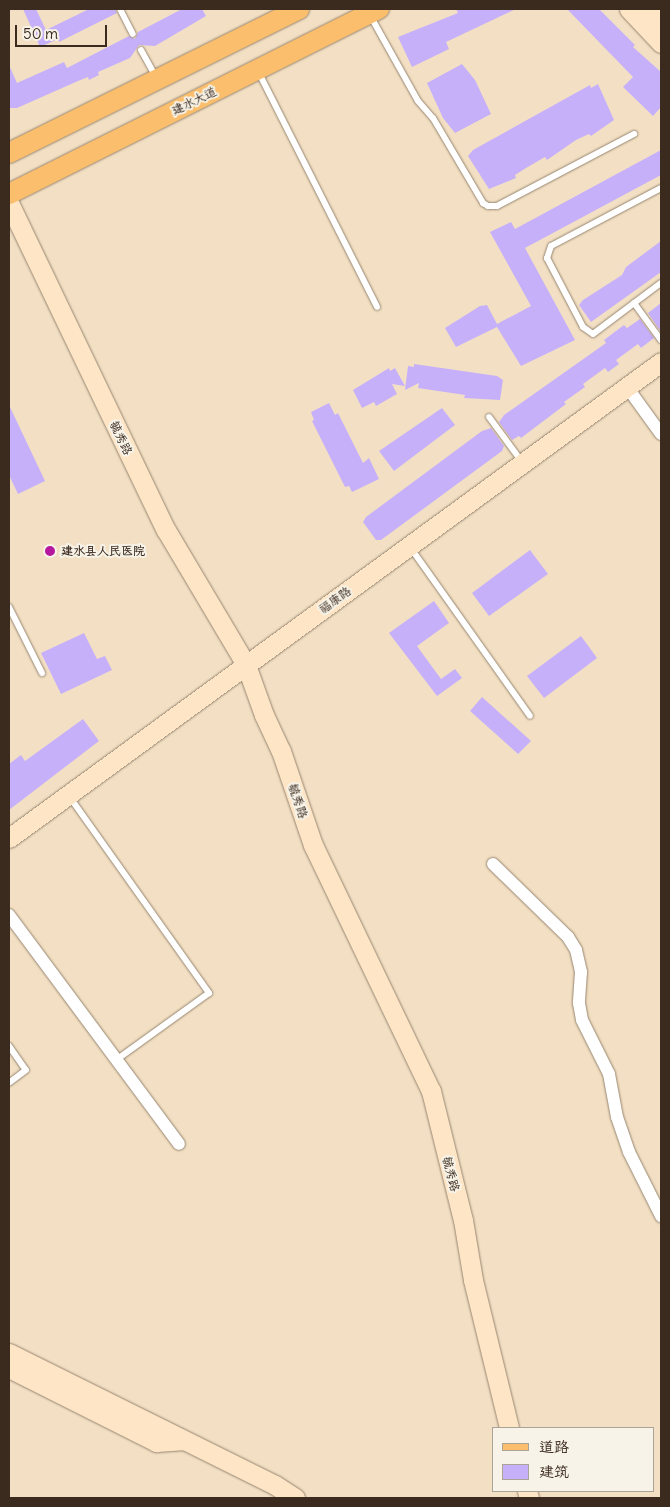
<!DOCTYPE html>
<meta charset="utf-8">
<style>
body{margin:0}
#map{position:relative;width:670px;height:1507px;overflow:hidden;background:#f3e0c4;font-family:Delius,"LXGW WenKai TC",sans-serif}
div>[style]{position:absolute}
.building>*{inset:0;background:#c6b0fa}
.roads{filter:drop-shadow(0 0 1px #978571) drop-shadow(0 0 1px #978571)}
.lane>*{height:6px;margin:-3px;padding:0 3px;transform-origin:3px;border-radius:3px;background:#fff}
.street>*{height:12px;margin:-6px;padding:0 6px;transform-origin:6px;border-radius:6px;background:#fff}
.secondary>*{height:19px;margin:-9.5px;padding:0 9.5px;transform-origin:9.5px;border-radius:9.5px;background:#fde5c5}
.primary>*{height:20px;margin:-10px;padding:0 10px;transform-origin:10px;border-radius:10px;background:#fabe6d}
.dots>*{width:14px;height:14px;translate:-50% -50%;box-sizing:border-box;border:2px solid #f7f3e8;border-radius:50%}
span{translate:-50% -50%;white-space:nowrap;text-align:center;line-height:1.15;-webkit-text-stroke:4px #f7f3e8;paint-order:stroke}
.street-label{font-size:12px;color:#3b2a1e}
.poi-label{font-size:12px;color:#3b2a1e;font-weight:700}
.left{translate:0 -50%;text-align:left}
.frame{position:absolute;inset:0;border:10px solid #3b2a1e;pointer-events:none}
.legend{position:absolute;left:492px;top:1427px;width:162px;height:65px;box-sizing:border-box;background:#f7f3e8;border:1px solid #aca397;margin:0;padding:6px 9px;list-style:none;font-size:15px;color:#3b2a1e}
.legend li{display:flex;align-items:center;gap:10px;height:25px}
.legend b{width:25px;border:1px solid #aca397}
.scale{position:absolute;left:15px;top:25px;width:92px;height:22px;box-sizing:border-box;border:2px solid #3b2a1e;border-top:0;padding-left:6px;font-size:15px;line-height:18px;white-space:nowrap;color:#3b2a1e;-webkit-text-stroke:4px #f7f3e8;paint-order:stroke}
</style>
<div id="map">
<div class="building">
<i style="clip-path:polygon(23px 9px,36px 9px,46px 30px,89px 9px,115px 9px,117px 13px,59px 42px,58px 39px,40px 47px)"></i>
<i style="clip-path:polygon(182px 9px,202px 9px,206px 16px,155px 46px,139px 45px,130px 58px,98px 72px,99px 75px,89px 80px,88px 77px,78px 81px,17px 108px,9px 108px,9px 65px,17px 83px,64px 62px,67px 68px,129px 36px,135px 39px,138px 32px)"></i>
<i style="clip-path:polygon(456px 9px,516px 9px,446px 42px,449px 49px,412px 67px,398px 37px,458px 13px)"></i>
<i style="clip-path:polygon(567px 9px,599px 9px,635px 45px,633px 47px,661px 72px,661px 107px,653px 116px,623px 87px,633px 77px)"></i>
<i style="clip-path:polygon(462px 64px,475px 80px,491px 114px,455px 133px,443px 118px,427px 83px)"></i>
<i style="clip-path:polygon(598px 84px,614px 120px,591px 136px,589px 134px,576px 140px,547px 160px,545px 157px,526px 168px,515px 175px,516px 178px,489px 189px,468px 156px,473px 150px,590px 85px,591px 88px)"></i>
<i style="clip-path:polygon(661px 150px,661px 175px,525px 248px,575px 340px,521px 366px,497px 327px,456px 347px,445px 328px,480px 306px,487px 305px,497px 324px,531px 306px,490px 232px,511px 222px,515px 229px)"></i>
<i style="clip-path:polygon(661px 241px,661px 272px,591px 322px,579px 305px,583px 300px,622px 275px,626px 267px)"></i>
<i style="clip-path:polygon(661px 303px,661px 332px,648px 313px)"></i>
<i style="clip-path:polygon(640px 319px,654px 338px,641px 348px,638px 344px,616px 360px,619px 364px,608px 372px,605px 368px,583px 384px,585px 387px,564px 402px,566px 404px,521px 438px,519px 436px,512px 440px,499px 422px,504px 415px,606px 343px,604px 340px,624px 325px,627px 328px)"></i>
<i style="clip-path:polygon(414px 364px,497px 376px,503px 380px,500px 400px,464px 398px,465px 395px,418px 388px,419px 383px,405px 390px,408px 366px,414px 367px)"></i>
<i style="clip-path:polygon(389px 368px,390px 371px,395px 368px,405px 386px,392px 384px,397px 394px,376px 406px,374px 402px,362px 408px,353px 390px)"></i>
<i style="clip-path:polygon(329px 403px,335px 415px,338px 413px,363px 463px,369px 458px,379px 479px,352px 492px,349px 486px,345px 487px,312px 421px,314px 420px,311px 412px)"></i>
<i style="clip-path:polygon(9px 405px,45px 481px,18px 494px,9px 475px)"></i>
<i style="clip-path:polygon(442px 408px,455px 425px,394px 471px,379px 451px)"></i>
<i style="clip-path:polygon(491px 428px,504px 446px,502px 451px,381px 540px,376px 540px,363px 522px,366px 517px,482px 431px)"></i>
<i style="clip-path:polygon(530px 550px,548px 574px,489px 616px,472px 593px)"></i>
<i style="clip-path:polygon(434px 601px,449px 623px,417px 646px,441px 679px,455px 669px,462px 678px,437px 696px,389px 633px)"></i>
<i style="clip-path:polygon(84px 633px,97px 659px,105px 656px,112px 670px,61px 694px,41px 653px)"></i>
<i style="clip-path:polygon(581px 636px,597px 658px,544px 698px,527px 676px)"></i>
<i style="clip-path:polygon(482px 697px,531px 741px,518px 754px,470px 711px)"></i>
<i style="clip-path:polygon(83px 719px,99px 741px,9px 810px,9px 764px,21px 755px,25px 761px)"></i>
</div>
<div class="roads">
<div class="lane">
<i style="left:120px;top:9px;width:28px;rotate:63deg"></i>
<i style="left:371px;top:17px;width:96px;rotate:60.8deg"></i>
<i style="left:418px;top:101px;width:23px;rotate:49deg"></i>
<i style="left:433px;top:118px;width:99px;rotate:59.5deg"></i>
<i style="left:483px;top:203px;width:6px;rotate:31deg"></i>
<i style="left:488px;top:206px;width:9px"></i>
<i style="left:497px;top:206px;width:155px;rotate:-27.7deg"></i>
<i style="left:141px;top:50px;width:31px;rotate:61deg"></i>
<i style="left:259px;top:73px;width:262px;rotate:63.2deg"></i>
<i style="left:661px;top:188px;width:124px;rotate:152.2deg"></i>
<i style="left:551px;top:246px;width:13px;rotate:108deg"></i>
<i style="left:547px;top:258px;width:78px;rotate:62.4deg"></i>
<i style="left:583px;top:327px;width:12px;rotate:35deg"></i>
<i style="left:593px;top:334px;width:85px;rotate:-36.9deg"></i>
<i style="left:634px;top:303px;width:46px;rotate:53.9deg"></i>
<i style="left:489px;top:417px;width:56px;rotate:53.7deg"></i>
<i style="left:410px;top:547px;width:207px;rotate:54.6deg"></i>
<i style="left:9px;top:607px;width:74px;rotate:63.4deg"></i>
<i style="left:69px;top:796px;width:242px;rotate:54.6deg"></i>
<i style="left:209px;top:993px;width:115px;rotate:144.2deg"></i>
<i style="left:9px;top:1046px;width:29px;rotate:55deg"></i>
<i style="left:26px;top:1070px;width:21px;rotate:143deg"></i>
</div>
<div class="street">
<i style="left:627px;top:387px;width:58px;rotate:54.1deg"></i>
<i style="left:493px;top:864px;width:105px;rotate:44.2deg"></i>
<i style="left:568px;top:937px;width:15px;rotate:58deg"></i>
<i style="left:576px;top:950px;width:23px;rotate:77deg"></i>
<i style="left:581px;top:972px;width:31px;rotate:94deg"></i>
<i style="left:579px;top:1003px;width:17px;rotate:80deg"></i>
<i style="left:582px;top:1020px;width:60px;rotate:63.4deg"></i>
<i style="left:609px;top:1074px;width:44px;rotate:79.5deg"></i>
<i style="left:617px;top:1117px;width:37px;rotate:71deg"></i>
<i style="left:629px;top:1152px;width:72px;rotate:63.4deg"></i>
<i style="left:9px;top:915px;width:285px;rotate:53.4deg"></i>
</div>
<div class="secondary">
<i style="left:629px;top:9px;width:47px;rotate:46.7deg"></i>
<i style="left:651px;top:9px;width:14px;rotate:45deg"></i>
<i style="left:9px;top:203px;width:363px;rotate:64.4deg"></i>
<i style="left:166px;top:530px;width:157px;rotate:59.3deg"></i>
<i style="left:246px;top:665px;width:53px;rotate:70.2deg"></i>
<i style="left:264px;top:715px;width:40px;rotate:65deg"></i>
<i style="left:281px;top:751px;width:99px;rotate:71.2deg"></i>
<i style="left:313px;top:845px;width:273px;rotate:64.4deg"></i>
<i style="left:431px;top:1091px;width:133px;rotate:76.1deg"></i>
<i style="left:463px;top:1220px;width:61px;rotate:80.5deg"></i>
<i style="left:473px;top:1280px;width:152px;rotate:76.3deg"></i>
<i style="left:9px;top:838px;width:807px;rotate:-36.13deg"></i>
<i style="left:9px;top:1353px;width:297px;rotate:26.4deg"></i>
<i style="left:275px;top:1485px;width:24px;rotate:33deg"></i>
<i style="left:9px;top:1368px;width:165px;rotate:26.7deg"></i>
<i style="left:156px;top:1442px;width:26px;rotate:-4deg"></i>
<i style="left:527px;top:1491px;width:7px;rotate:74deg"></i>
</div>
<div class="primary">
<i style="left:9px;top:153px;width:324px;rotate:-26.4deg"></i>
<i style="left:9px;top:194px;width:414px;rotate:-26.6deg"></i>
</div>
</div>
<div class="dots">
<i style="left:50px;top:551px;background:#b5179e"></i>
</div>
<div class="street-label">
<span style="left:194px;top:101px;rotate:-26deg">建水大道</span>
<span style="left:121px;top:438px;rotate:64deg">毓秀路</span>
<span style="left:335px;top:600px;rotate:-36deg">福康路</span>
<span style="left:298px;top:801px;rotate:71deg">毓秀路</span>
<span style="left:451px;top:1174px;rotate:75deg">毓秀路</span>
</div>
<div class="poi-label">
<span class="left" style="left:61px;top:551px">建水县人民医院</span>
</div>
<div class="frame"></div>
<ul class="legend">
<li><b style="height:6px;background:#fabe6d"></b>道路</li>
<li><b style="height:14px;background:#c6b0fa"></b>建筑</li>
</ul>
<div class="scale">50 m</div>
</div>
